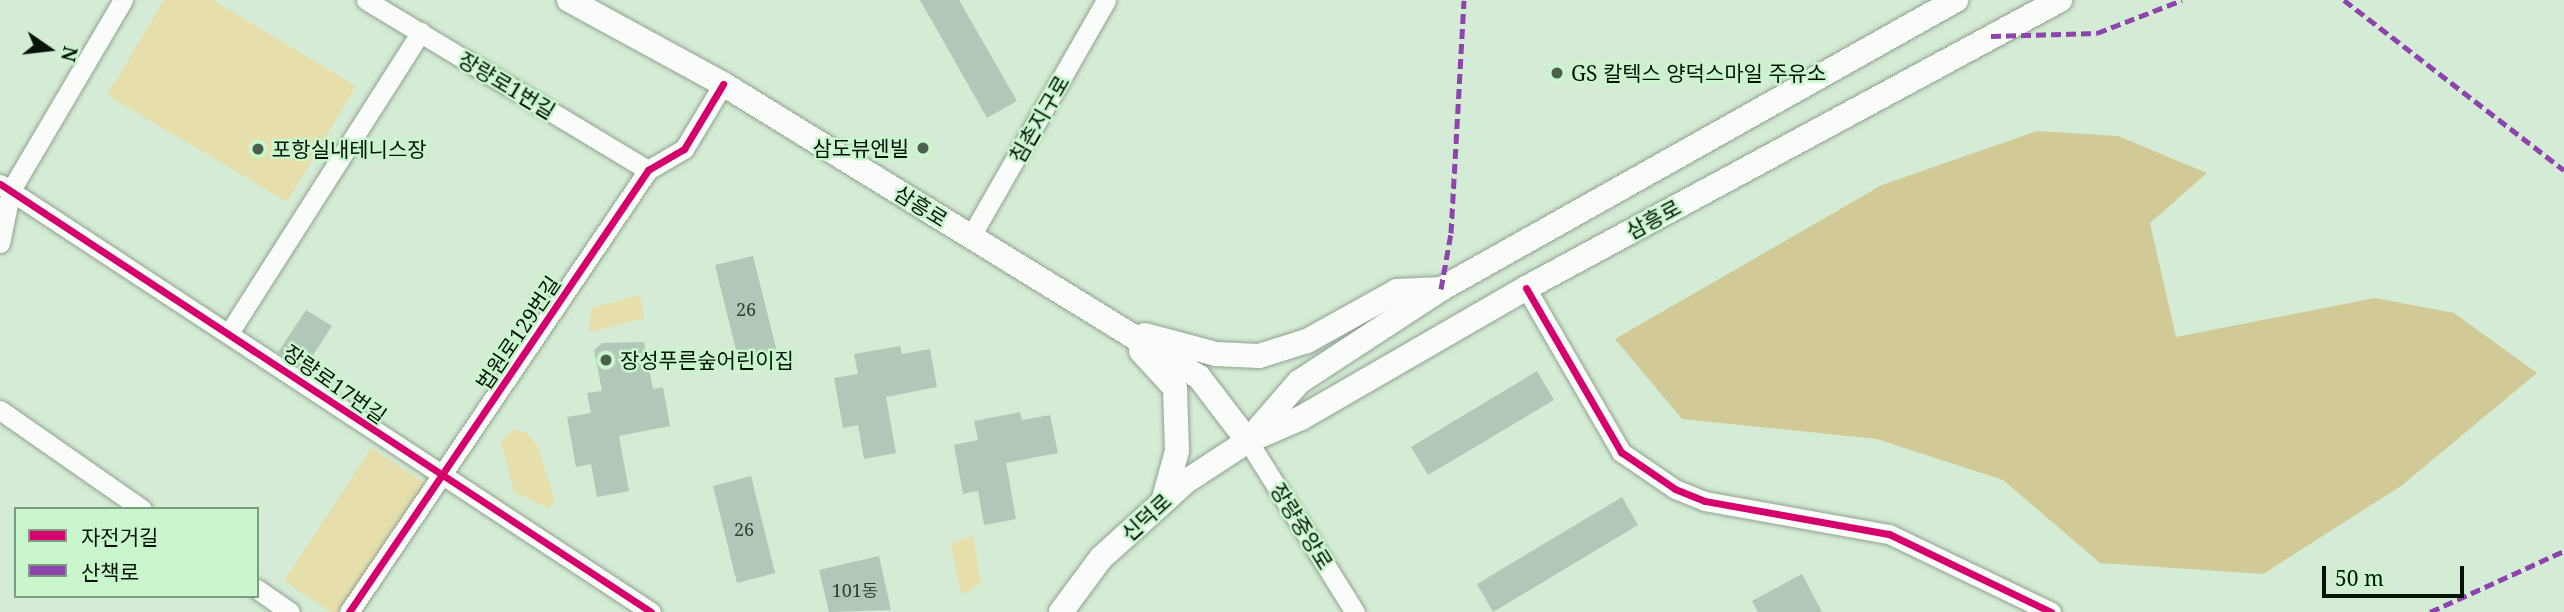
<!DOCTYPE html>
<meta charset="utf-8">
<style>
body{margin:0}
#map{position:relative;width:2564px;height:612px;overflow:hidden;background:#d4ecd5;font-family:"Noto Serif","Noto Sans KR",serif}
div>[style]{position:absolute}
.green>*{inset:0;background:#e6dfac}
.forest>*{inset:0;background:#d1ca96}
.building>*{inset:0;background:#b1c7b8}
.roads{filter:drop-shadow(0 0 2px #90a291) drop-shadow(0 0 2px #90a291)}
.minor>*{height:19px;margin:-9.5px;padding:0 9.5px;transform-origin:9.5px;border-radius:9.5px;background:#f9fcf9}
.major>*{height:24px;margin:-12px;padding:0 12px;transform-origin:12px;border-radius:12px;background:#f9fcf9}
.quiet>*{height:5px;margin-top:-2.5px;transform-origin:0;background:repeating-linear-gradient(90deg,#8e44ad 0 10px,transparent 0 15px)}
.cycleway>*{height:7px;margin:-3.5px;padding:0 3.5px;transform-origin:3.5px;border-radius:3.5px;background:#d6006c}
.dots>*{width:19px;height:19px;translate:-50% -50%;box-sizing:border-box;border:4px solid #c9f6cd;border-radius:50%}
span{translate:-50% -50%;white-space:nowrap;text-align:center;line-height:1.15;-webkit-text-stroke:5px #c9f6cd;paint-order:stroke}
.number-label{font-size:18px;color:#304133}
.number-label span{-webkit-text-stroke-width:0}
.poi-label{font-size:21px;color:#051407}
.left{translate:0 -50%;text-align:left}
.right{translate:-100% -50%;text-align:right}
.street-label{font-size:21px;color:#051407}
.legend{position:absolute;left:14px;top:507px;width:245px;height:91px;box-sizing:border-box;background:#c9f6cd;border:2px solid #7b9c7e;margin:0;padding:9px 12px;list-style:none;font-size:21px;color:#051407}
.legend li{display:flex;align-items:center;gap:14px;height:35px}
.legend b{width:35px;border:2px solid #7b9c7e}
.north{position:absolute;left:14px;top:14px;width:70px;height:70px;-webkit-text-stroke:5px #c9f6cd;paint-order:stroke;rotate:104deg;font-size:19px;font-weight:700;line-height:28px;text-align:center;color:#051407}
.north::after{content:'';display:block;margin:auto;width:24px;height:32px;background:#051407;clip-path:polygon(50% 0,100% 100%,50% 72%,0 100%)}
.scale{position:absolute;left:2322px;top:566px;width:142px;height:32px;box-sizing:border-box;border:4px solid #051407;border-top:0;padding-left:9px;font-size:21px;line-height:24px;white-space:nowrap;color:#051407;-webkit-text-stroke:5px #c9f6cd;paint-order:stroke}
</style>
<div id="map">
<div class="green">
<i style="clip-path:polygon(164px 0,213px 0,356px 86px,287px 202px,107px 95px)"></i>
<i style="clip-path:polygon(640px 295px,644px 318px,589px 333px,591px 308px)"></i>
<i style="clip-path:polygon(513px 429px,527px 433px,538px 448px,555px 499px,549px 509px,514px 492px,501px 442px)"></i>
<i style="clip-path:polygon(371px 448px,431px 487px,349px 612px,331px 612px,284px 581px)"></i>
<i style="clip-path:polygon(973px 536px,981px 584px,961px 595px,951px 543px)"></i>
</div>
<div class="forest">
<i style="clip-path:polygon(2037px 131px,2118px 136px,2207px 173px,2150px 223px,2176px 337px,2375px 298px,2454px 313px,2537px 373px,2401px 486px,2263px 574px,2100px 563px,2003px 480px,1877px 439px,1682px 419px,1615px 339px,1882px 185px)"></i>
</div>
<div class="building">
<i style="clip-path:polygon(920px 0,959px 0,1017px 101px,987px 118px)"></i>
<i style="clip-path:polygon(753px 256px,777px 352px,739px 362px,715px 265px)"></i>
<i style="clip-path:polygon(306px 310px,332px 326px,304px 369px,278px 352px)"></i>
<i style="clip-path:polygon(644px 342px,653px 389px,663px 387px,670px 426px,619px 436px,629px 491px,597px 497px,591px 464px,576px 467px,567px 417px,591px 413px,587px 393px,602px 391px,594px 350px,602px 343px)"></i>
<i style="clip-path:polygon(900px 346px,902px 354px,930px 349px,937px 387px,886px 397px,896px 453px,864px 459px,858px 425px,843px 428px,834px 378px,858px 374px,854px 354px)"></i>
<i style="clip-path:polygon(1537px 371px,1554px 400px,1428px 475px,1411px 447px)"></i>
<i style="clip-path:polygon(1020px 412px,1022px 420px,1050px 415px,1058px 453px,1006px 463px,1016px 519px,984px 525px,978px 491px,963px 494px,954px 445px,978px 440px,974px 421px)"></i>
<i style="clip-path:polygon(751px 476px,775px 573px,737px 583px,713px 486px)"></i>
<i style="clip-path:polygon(1622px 497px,1638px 525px,1493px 612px,1477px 584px)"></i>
<i style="clip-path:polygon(879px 556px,891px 610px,829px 612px,819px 570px)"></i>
<i style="clip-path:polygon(1802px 574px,1822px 612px,1758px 612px,1752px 601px)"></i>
</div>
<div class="roads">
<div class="minor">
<i style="left:366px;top:0;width:329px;rotate:31.1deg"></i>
<i style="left:0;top:184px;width:779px;rotate:33.32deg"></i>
<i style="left:971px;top:236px;width:272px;rotate:-60.2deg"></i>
<i style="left:0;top:243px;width:54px;rotate:-78.3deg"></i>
<i style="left:11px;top:190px;width:221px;rotate:-59.5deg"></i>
<i style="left:1526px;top:288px;width:190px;rotate:59.9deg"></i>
<i style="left:1621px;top:452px;width:65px;rotate:34.4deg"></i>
<i style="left:1675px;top:489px;width:32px;rotate:22deg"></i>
<i style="left:1705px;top:501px;width:187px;rotate:10.2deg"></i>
<i style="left:1889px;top:534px;width:180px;rotate:25.7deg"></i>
<i style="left:229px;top:333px;width:357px;rotate:-57.5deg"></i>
<i style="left:0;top:410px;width:173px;rotate:34.9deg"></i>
<i style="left:1248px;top:441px;width:202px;rotate:58deg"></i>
<i style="left:257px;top:589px;width:40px;rotate:34.9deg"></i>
<i style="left:349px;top:612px;width:534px;rotate:-55.92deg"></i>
<i style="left:648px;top:170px;width:42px;rotate:-30.3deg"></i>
<i style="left:684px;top:149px;width:76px;rotate:-59deg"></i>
</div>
<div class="major">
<i style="left:569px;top:0;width:175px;rotate:28.6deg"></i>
<i style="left:723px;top:84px;width:559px;rotate:31.61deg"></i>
<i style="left:1199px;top:377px;width:81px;rotate:52.6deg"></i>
<i style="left:1145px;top:335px;width:73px;rotate:15deg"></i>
<i style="left:1216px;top:354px;width:43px;rotate:2.7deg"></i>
<i style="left:1259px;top:356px;width:50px;rotate:-17.4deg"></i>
<i style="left:1307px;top:341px;width:103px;rotate:-29.1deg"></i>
<i style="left:1397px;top:291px;width:44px;rotate:-2.6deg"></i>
<i style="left:1141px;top:351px;width:50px;rotate:47.4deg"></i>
<i style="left:1175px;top:388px;width:63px;rotate:88.2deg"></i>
<i style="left:1177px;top:451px;width:53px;rotate:105.4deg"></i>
<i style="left:1252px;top:436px;width:72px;rotate:-49deg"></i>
<i style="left:1299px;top:382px;width:170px;rotate:-33.2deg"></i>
<i style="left:1441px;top:289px;width:591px;rotate:-29.3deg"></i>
<i style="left:1061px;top:612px;width:67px;rotate:-53.5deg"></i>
<i style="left:1101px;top:558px;width:113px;rotate:-42.1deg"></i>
<i style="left:1185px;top:482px;width:75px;rotate:-33.1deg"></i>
<i style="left:1248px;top:441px;width:58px;rotate:-23.5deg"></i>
<i style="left:1301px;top:418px;width:260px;rotate:-30deg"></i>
<i style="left:1526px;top:288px;width:607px;rotate:-28.34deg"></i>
</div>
</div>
<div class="quiet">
<i style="left:2344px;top:0;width:278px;rotate:37.7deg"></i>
<i style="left:1991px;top:36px;width:106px;rotate:-1.6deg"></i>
<i style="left:2097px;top:33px;width:91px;rotate:-21.2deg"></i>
<i style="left:1441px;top:289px;width:57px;rotate:-79.9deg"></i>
<i style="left:1451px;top:233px;width:233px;rotate:-86.8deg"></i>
<i style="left:2430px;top:612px;width:147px;rotate:-24.5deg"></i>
</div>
<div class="cycleway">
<i style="left:0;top:184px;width:779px;rotate:33.32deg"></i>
<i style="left:1526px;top:288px;width:190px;rotate:59.9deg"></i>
<i style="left:1621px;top:452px;width:65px;rotate:34.4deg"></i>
<i style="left:1675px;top:489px;width:32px;rotate:22deg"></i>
<i style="left:1705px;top:501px;width:187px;rotate:10.2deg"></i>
<i style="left:1889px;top:534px;width:180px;rotate:25.7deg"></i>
<i style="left:349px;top:612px;width:534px;rotate:-55.92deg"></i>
<i style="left:648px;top:170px;width:42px;rotate:-30.3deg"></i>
<i style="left:684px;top:149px;width:76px;rotate:-59deg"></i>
</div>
<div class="dots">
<i style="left:1557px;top:73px;background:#4d604f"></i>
<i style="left:923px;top:148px;background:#4d604f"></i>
<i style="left:258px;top:149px;background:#4d604f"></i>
<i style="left:606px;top:360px;background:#4d604f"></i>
</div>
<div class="number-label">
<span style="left:746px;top:309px">26</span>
<span style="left:744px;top:529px">26</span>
<span style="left:855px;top:590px">101동</span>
</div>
<div class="poi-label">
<span class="left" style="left:1571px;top:73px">GS 칼텍스 양덕스마일 주유소</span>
<span class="right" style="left:909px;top:148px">삼도뷰엔빌</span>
<span class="left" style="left:272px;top:149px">포항실내테니스장</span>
<span class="left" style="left:620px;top:360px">장성푸른숲어린이집</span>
</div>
<div class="street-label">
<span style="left:507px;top:85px;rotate:31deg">장량로1번길</span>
<span style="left:1039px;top:119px;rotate:-60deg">침촌지구로</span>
<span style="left:921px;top:206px;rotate:32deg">삼흥로</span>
<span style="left:1653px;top:219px;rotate:-28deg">삼흥로</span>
<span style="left:518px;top:333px;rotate:-56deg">법원로129번길</span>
<span style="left:335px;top:384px;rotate:35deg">장량로17번길</span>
<span style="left:1146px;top:517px;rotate:-42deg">신덕로</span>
<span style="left:1302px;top:526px;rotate:58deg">장량중앙로</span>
</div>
<ul class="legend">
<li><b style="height:9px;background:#d6006c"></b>자전거길</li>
<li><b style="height:9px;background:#8e44ad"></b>산책로</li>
</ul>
<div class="north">N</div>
<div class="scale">50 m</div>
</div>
